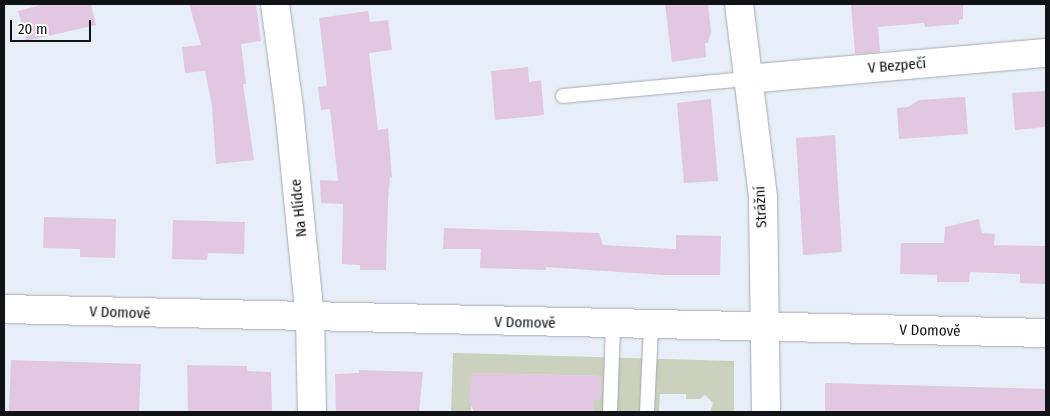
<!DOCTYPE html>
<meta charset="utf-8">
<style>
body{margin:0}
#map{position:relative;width:1050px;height:416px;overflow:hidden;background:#e8eef7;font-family:"Fira Sans Condensed",sans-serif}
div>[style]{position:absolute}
.green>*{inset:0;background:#cbd1bc}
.building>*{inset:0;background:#e1c7e2}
.roads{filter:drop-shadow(0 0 1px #a5abb3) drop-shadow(0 0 1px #a5abb3)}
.service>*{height:14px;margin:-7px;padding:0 7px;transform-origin:7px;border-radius:7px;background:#fff}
.minor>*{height:28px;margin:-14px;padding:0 14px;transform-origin:14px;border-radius:14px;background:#fff}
span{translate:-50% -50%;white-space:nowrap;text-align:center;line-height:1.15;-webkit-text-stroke:4px #fff;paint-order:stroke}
.street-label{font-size:15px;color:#101215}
.frame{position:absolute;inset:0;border:5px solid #101215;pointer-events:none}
.scale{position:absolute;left:10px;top:20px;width:81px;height:22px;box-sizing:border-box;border:2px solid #101215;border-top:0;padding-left:6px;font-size:15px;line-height:18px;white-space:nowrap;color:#101215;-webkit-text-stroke:4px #fff;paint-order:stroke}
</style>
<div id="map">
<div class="green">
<i style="clip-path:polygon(453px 353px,734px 361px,734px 412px,710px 412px,713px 403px,705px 395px,700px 399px,686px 399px,686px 394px,660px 394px,659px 412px,594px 412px,594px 400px,600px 400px,601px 376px,472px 373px,471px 412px,451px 412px)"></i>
</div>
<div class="building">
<i style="clip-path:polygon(45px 4px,91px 4px,96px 25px,26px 41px,18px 11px)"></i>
<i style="clip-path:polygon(189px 4px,256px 4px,261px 41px,241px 44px,246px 84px,243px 84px,254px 160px,216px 164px,212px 106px,205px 71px,185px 73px,182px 47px,201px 45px)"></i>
<i style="clip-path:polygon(665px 4px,708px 4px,711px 32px,708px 43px,705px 43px,706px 57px,672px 62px)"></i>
<i style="clip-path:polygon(851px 4px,963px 4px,963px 19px,959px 20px,959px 24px,925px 27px,924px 23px,878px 27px,880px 52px,855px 54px)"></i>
<i style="clip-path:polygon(368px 11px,370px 22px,388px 20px,392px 50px,369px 53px,378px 130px,388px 128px,392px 178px,390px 177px,388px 201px,386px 270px,360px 270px,360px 265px,342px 264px,343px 204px,321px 203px,320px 180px,338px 181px,330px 109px,321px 110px,318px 87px,327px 86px,319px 18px)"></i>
<i style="clip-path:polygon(528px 67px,529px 82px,541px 80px,544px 115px,495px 120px,491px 71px)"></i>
<i style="clip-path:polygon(1046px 91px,1046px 127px,1015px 130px,1012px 93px)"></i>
<i style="clip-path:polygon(965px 97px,968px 134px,899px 139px,897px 108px,908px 107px,919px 100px)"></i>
<i style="clip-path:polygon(711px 99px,718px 181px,684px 183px,677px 103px)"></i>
<i style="clip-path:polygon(835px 135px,842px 252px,803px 255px,796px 138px)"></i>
<i style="clip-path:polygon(44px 217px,116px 219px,115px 258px,80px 257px,80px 249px,43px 248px)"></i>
<i style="clip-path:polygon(979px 219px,982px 233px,995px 234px,994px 245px,1046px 246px,1046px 284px,1020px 283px,1020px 274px,970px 272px,969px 282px,937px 282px,937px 275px,900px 274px,901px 243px,944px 243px,945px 227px)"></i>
<i style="clip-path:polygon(173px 220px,245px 222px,244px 254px,208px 253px,207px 260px,172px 259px)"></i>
<i style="clip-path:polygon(444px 228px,599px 233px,603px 245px,676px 249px,676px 235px,721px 236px,720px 275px,664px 275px,546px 267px,546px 270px,480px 268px,481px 249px,443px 249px)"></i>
<i style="clip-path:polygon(11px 360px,141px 364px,139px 412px,9px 412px)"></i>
<i style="clip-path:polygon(187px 365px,247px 366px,247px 371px,271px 372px,272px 412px,188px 412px)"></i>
<i style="clip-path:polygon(359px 370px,423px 372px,419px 412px,336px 412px,335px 374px,359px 373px)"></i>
<i style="clip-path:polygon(472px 373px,601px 376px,600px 400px,594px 400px,594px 412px,474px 412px,469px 401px)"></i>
<i style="clip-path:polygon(825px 383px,1046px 389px,1046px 412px,825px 412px)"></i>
</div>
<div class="roads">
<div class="service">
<i style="left:563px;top:96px;width:185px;rotate:-5.3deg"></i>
<i style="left:610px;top:412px;width:88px;rotate:-88deg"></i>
<i style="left:647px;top:412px;width:85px;rotate:-87.3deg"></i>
</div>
<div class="minor">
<i style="left:275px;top:4px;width:105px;rotate:82.3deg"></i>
<i style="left:289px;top:108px;width:211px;rotate:84.3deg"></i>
<i style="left:310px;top:318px;width:94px;rotate:88.8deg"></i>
<i style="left:739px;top:4px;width:195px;rotate:82.9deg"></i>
<i style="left:763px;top:198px;width:214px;rotate:89.2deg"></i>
<i style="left:747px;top:79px;width:300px;rotate:-5deg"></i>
<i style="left:4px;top:309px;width:1042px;rotate:1.32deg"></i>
</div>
</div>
<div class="street-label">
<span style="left:897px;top:66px;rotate:-5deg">V Bezpečí</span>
<span style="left:761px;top:207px;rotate:-93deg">Strážní</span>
<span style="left:299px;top:208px;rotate:-96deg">Na Hlídce</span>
<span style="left:120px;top:313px;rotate:2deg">V Domově</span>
<span style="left:525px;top:323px;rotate:1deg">V Domově</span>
<span style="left:930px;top:331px;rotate:1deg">V Domově</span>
</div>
<div class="frame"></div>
<div class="scale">20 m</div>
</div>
